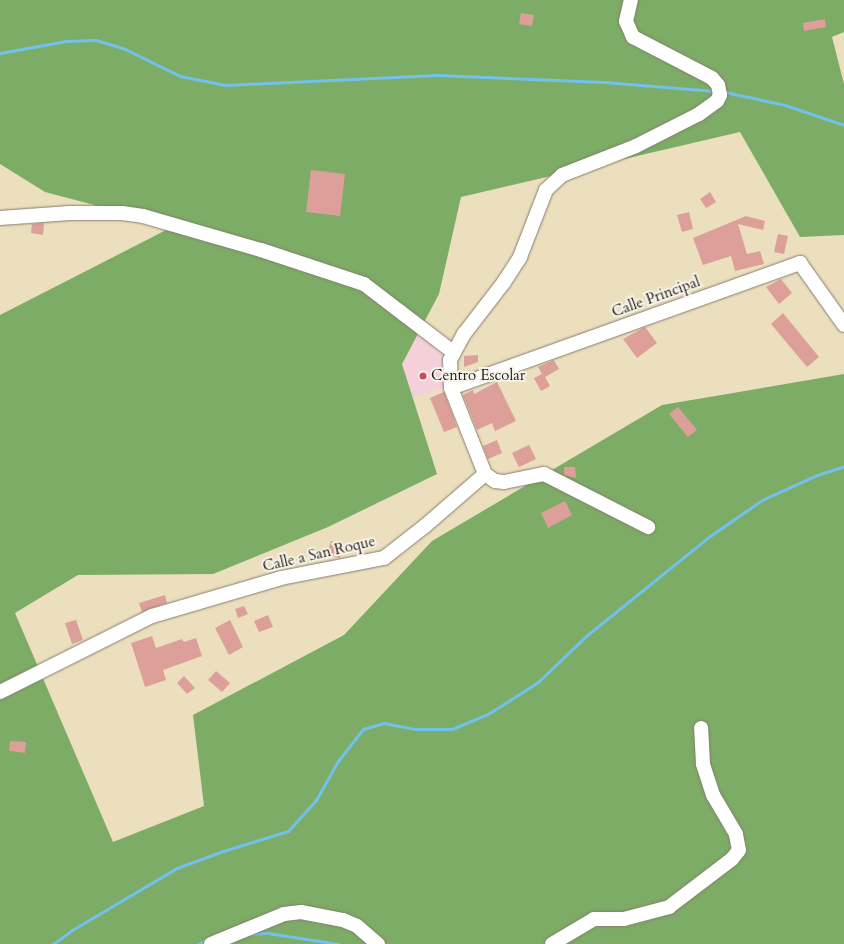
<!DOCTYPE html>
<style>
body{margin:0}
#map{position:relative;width:844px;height:944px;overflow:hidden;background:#ecdfbe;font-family:Cardo,serif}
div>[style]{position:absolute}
.built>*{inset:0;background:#f5cfda}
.forest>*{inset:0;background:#7cac66}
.stream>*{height:3px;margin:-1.5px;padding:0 1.5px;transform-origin:1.5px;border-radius:1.5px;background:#71c1ec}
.building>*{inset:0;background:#dd9f99}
.roads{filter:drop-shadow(0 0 1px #847e6d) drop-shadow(0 0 1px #847e6d)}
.minor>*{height:14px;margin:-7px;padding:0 7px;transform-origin:7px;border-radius:7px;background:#fff}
.dots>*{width:11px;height:11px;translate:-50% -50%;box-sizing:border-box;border:2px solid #f7f3e8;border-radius:50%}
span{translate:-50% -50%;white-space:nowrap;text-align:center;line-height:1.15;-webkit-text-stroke:4px #f7f3e8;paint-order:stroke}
.street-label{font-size:15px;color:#1c1c1c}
.poi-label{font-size:15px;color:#1c1c1c}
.left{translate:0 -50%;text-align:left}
</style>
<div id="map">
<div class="built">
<i style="clip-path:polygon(415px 332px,423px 336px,443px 357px,443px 388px,408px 399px,391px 339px)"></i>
</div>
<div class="forest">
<i style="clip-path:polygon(0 0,844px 0,844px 32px,832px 37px,844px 84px,844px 235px,800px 237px,740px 132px,461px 197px,439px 294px,402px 364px,437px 474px,328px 527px,213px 574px,78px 575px,15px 613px,113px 842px,204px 806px,193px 715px,344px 635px,432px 541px,662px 405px,844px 374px,844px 944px,0 944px,0 315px,174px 226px,45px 192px,0 164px)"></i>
</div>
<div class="stream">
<i style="left:0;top:53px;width:67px;rotate:-10.3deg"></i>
<i style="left:66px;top:41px;width:30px;rotate:-2deg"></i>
<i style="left:96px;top:40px;width:30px;rotate:17deg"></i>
<i style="left:125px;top:49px;width:61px;rotate:26.1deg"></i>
<i style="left:180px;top:76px;width:46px;rotate:11.3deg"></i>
<i style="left:225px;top:85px;width:212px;rotate:-2.7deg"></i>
<i style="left:437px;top:75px;width:167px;rotate:2.4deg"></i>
<i style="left:604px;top:82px;width:111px;rotate:4.6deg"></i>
<i style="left:725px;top:92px;width:61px;rotate:12.2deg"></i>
<i style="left:785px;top:105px;width:62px;rotate:18.7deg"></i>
<i style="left:251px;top:934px;width:17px;rotate:-3deg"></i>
<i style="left:268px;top:933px;width:71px;rotate:8.9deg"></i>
<i style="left:53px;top:944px;width:24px;rotate:-36deg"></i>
<i style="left:72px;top:930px;width:122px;rotate:-30.6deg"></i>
<i style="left:177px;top:868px;width:49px;rotate:-20.3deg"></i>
<i style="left:223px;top:851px;width:68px;rotate:-17.1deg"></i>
<i style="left:288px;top:831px;width:42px;rotate:-47.9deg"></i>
<i style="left:316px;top:800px;width:45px;rotate:-60.6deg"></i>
<i style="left:338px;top:761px;width:41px;rotate:-52deg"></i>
<i style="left:363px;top:729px;width:22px;rotate:-16deg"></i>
<i style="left:384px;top:723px;width:32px;rotate:11deg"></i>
<i style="left:415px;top:729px;width:37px"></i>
<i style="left:452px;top:729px;width:39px;rotate:-23deg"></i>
<i style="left:488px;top:714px;width:59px;rotate:-32.6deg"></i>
<i style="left:538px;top:682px;width:66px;rotate:-43.8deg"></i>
<i style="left:586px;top:636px;width:159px;rotate:-38.9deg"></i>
<i style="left:710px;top:536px;width:63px;rotate:-34.7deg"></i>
<i style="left:762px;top:500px;width:60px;rotate:-24.4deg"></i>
<i style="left:817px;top:475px;width:28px;rotate:-18deg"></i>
<i style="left:198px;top:944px;width:13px;rotate:-27deg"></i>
</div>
<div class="building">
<i style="clip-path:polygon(521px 13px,534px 15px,532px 26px,519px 24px)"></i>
<i style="clip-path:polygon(825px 19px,826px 27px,804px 31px,803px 23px)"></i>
<i style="clip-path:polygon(311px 170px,345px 174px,340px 216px,306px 212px)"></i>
<i style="clip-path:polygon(710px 192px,716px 202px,706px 208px,700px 199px)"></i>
<i style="clip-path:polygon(689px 212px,693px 229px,682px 232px,677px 215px)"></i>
<i style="clip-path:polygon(746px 216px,765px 221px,763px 230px,738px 224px,747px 254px,760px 251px,764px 264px,735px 271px,731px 256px,703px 265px,693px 238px)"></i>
<i style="clip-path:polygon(44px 223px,43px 235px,31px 233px,32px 224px)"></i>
<i style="clip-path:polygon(778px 234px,788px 236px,784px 254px,774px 252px)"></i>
<i style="clip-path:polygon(781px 279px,792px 293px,779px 304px,766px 287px)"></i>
<i style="clip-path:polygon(783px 313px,819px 357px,807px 367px,771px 324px)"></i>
<i style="clip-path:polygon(645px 327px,657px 343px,637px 358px,623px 339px)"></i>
<i style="clip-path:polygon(478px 355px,478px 362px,464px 367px,464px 356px)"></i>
<i style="clip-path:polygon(554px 360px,559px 369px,545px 377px,550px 386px,541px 391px,534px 378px,542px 374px,538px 367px)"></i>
<i style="clip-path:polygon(497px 382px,516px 421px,495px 431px,492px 423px,477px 430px,463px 395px,473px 390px,474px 394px)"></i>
<i style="clip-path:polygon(444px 392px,457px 427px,444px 432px,430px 398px)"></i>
<i style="clip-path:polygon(678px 407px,697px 430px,688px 437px,669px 414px)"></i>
<i style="clip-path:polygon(497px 440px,502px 453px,488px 459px,483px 446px)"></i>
<i style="clip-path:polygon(529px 445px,536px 459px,519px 467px,512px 453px)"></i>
<i style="clip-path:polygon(564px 467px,575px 467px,576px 478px,564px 475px)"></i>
<i style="clip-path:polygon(565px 501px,572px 515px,548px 528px,541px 513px)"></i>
<i style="clip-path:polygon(331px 541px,343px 544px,340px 558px,310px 553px,311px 549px,328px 550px)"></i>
<i style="clip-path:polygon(165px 595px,167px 603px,142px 612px,139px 603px)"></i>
<i style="clip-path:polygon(244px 606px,248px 614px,238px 618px,235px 609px)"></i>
<i style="clip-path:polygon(268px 615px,273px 627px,259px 632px,254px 621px)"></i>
<i style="clip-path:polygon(76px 620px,83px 640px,72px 644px,65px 623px)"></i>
<i style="clip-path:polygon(230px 620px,243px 647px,229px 655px,215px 628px)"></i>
<i style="clip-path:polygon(152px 636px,156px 648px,182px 639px,184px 642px,196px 638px,202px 656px,163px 670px,166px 680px,145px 687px,131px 643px)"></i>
<i style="clip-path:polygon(216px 671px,230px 683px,222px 692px,208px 680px)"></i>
<i style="clip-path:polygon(184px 676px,195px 688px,187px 694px,177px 683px)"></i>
<i style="clip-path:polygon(10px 741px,26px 742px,25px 753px,9px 751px)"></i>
</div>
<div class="roads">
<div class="minor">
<i style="left:0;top:218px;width:70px;rotate:-4.1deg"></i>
<i style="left:70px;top:213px;width:52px"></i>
<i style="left:122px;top:213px;width:21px;rotate:8deg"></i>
<i style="left:143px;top:216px;width:123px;rotate:16.1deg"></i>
<i style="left:261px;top:250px;width:108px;rotate:18.3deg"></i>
<i style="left:364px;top:284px;width:112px;rotate:37.4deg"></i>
<i style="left:451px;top:388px;width:371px;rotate:-19.7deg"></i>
<i style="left:800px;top:263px;width:76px;rotate:54.6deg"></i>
<i style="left:485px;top:474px;width:12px;rotate:35deg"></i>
<i style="left:495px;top:481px;width:9px;rotate:6deg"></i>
<i style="left:504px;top:482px;width:41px;rotate:-11.3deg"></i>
<i style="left:544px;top:474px;width:117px;rotate:27deg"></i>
<i style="left:0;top:692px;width:170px;rotate:-26.6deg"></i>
<i style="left:152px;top:616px;width:134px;rotate:-16.4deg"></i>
<i style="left:281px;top:578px;width:105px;rotate:-11deg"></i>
<i style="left:384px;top:558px;width:52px;rotate:-38deg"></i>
<i style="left:425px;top:526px;width:79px;rotate:-40.9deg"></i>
<i style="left:485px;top:474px;width:92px;rotate:-111.6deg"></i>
<i style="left:451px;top:388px;width:28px;rotate:-92deg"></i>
<i style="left:450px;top:360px;width:30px;rotate:-62deg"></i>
<i style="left:464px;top:334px;width:66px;rotate:-52.4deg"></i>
<i style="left:504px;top:282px;width:30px;rotate:-57deg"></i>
<i style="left:520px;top:257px;width:72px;rotate:-68.8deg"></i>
<i style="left:546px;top:190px;width:22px;rotate:-43deg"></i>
<i style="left:562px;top:175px;width:79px;rotate:-21.4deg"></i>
<i style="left:636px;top:146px;width:71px;rotate:-26.9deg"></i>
<i style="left:699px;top:114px;width:22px;rotate:-36deg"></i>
<i style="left:717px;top:101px;width:7px;rotate:-63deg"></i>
<i style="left:720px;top:95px;width:10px;rotate:-101deg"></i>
<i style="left:718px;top:85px;width:9px;rotate:-131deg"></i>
<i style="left:712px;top:78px;width:89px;rotate:-152.6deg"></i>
<i style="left:633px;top:37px;width:17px;rotate:-114deg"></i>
<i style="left:626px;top:21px;width:22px;rotate:-77deg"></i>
<i style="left:211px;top:944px;width:79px;rotate:-22.3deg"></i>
<i style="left:284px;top:914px;width:17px;rotate:-7deg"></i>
<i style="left:301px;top:912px;width:43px;rotate:10.8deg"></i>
<i style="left:343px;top:920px;width:15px;rotate:23deg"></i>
<i style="left:357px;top:926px;width:28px;rotate:41deg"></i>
<i style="left:552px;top:944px;width:49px;rotate:-30.8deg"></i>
<i style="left:594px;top:919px;width:30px"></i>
<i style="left:624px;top:919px;width:47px;rotate:-14.9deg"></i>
<i style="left:669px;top:907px;width:79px;rotate:-37.3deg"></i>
<i style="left:732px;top:859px;width:11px;rotate:-52deg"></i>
<i style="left:739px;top:850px;width:16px;rotate:-101deg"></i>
<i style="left:736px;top:834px;width:45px;rotate:-120.5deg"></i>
<i style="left:713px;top:795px;width:33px;rotate:-108deg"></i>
<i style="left:703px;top:764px;width:36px;rotate:-93deg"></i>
</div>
</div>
<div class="dots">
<i style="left:423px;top:376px;background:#d1495b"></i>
</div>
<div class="street-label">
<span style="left:656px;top:297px;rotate:-20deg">Calle Principal</span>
<span style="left:319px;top:554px;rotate:-13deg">Calle a San Roque</span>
</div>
<div class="poi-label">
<span class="left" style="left:431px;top:376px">Centro Escolar</span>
</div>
</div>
